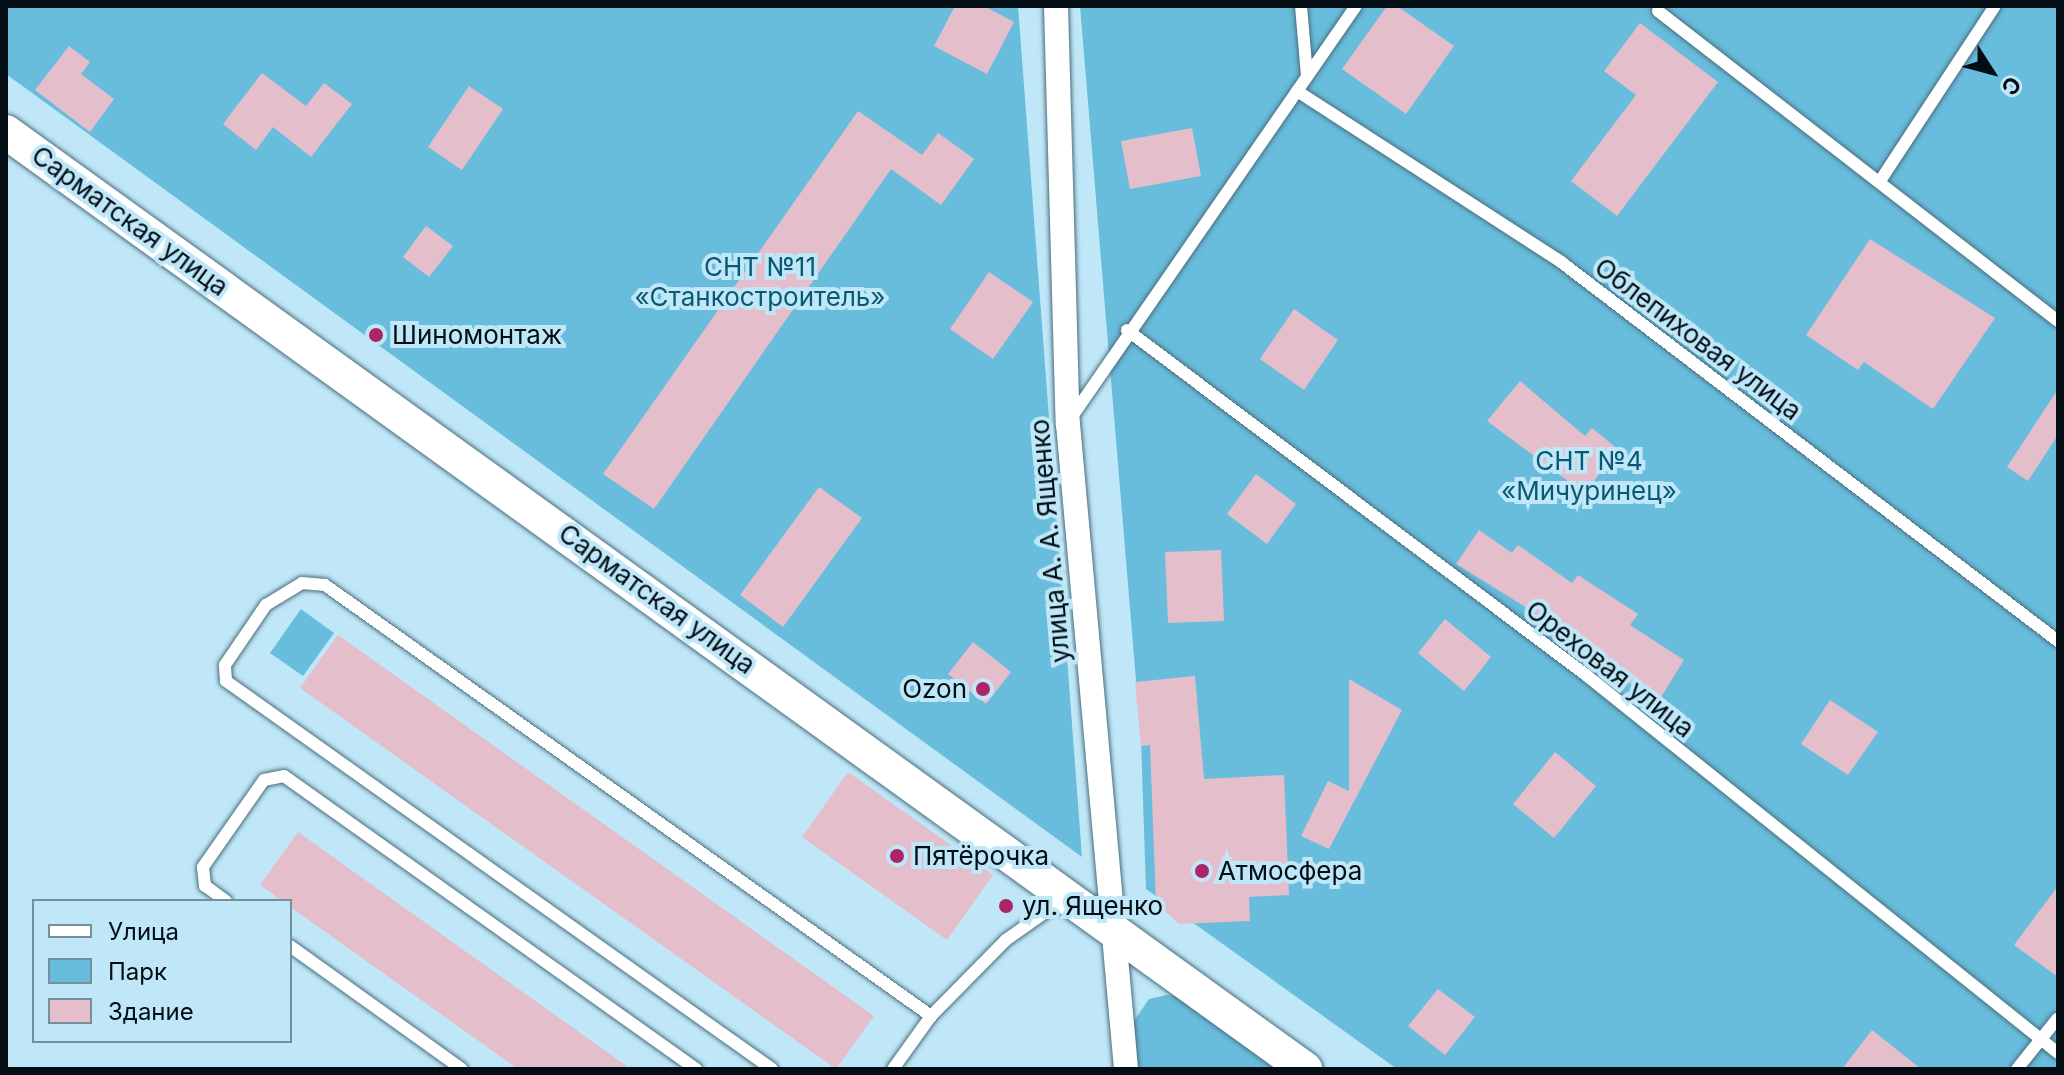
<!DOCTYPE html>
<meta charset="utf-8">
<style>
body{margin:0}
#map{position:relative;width:2064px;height:1075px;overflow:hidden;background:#bfe7f8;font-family:Inter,sans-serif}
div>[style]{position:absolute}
.green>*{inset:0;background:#68bcdc}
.building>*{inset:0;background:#e5becc}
.roads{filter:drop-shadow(0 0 2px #496d7c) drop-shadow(0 0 2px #496d7c)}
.service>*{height:12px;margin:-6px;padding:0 6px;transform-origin:6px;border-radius:6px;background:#fff}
.minor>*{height:24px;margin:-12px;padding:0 12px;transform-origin:12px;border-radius:12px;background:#fff}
.secondary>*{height:34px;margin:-17px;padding:0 17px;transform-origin:17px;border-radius:17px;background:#fff}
.dots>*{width:22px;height:22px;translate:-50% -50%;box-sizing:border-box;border:4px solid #bfe7f8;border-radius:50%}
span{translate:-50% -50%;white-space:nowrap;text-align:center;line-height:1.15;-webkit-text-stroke:8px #bfe7f8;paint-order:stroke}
.street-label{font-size:26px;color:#020e14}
.park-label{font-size:26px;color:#085a72}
.poi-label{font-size:26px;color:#020e14}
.left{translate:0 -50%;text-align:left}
.right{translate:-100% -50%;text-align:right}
.frame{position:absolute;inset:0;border:8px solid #020e14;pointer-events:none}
.legend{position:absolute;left:32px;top:899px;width:260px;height:144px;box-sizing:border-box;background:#bfe7f8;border:2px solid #73909d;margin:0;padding:10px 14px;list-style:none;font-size:24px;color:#020e14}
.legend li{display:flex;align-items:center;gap:16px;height:40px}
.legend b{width:40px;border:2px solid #73909d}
.north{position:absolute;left:1952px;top:32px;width:80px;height:80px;-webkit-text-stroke:6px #bfe7f8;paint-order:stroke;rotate:126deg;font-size:22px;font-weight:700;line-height:32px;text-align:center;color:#020e14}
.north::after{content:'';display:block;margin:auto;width:28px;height:36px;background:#020e14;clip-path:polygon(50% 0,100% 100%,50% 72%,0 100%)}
</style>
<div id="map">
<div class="green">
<i style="clip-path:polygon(6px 6px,1018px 6px,1082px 857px,6px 74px)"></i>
<i style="clip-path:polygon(1080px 6px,2058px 6px,2058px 1069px,1397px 1069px,1146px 889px,1141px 741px)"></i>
<i style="clip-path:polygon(301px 609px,334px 633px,303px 676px,270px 653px)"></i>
<i style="clip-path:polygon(1166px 995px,1183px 996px,1279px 1069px,1138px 1069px,1134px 1021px,1149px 999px)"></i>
</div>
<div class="building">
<i style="clip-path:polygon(955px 6px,984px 6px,1014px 22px,987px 74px,934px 46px)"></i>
<i style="clip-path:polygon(1387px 6px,1397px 6px,1454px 46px,1406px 114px,1342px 69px)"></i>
<i style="clip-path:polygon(1640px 23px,1718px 82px,1617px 216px,1571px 181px,1636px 95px,1604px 71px)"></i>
<i style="clip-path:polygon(69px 46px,90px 62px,81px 74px,114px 99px,90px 132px,35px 90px)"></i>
<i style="clip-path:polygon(262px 73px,306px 106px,324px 83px,352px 104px,311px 157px,273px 127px,256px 150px,223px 124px)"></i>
<i style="clip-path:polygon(469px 86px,503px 109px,462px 170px,428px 147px)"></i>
<i style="clip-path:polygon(858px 111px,922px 155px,938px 133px,974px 159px,941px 205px,891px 169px,654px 509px,603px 474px)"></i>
<i style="clip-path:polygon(1192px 128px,1201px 176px,1130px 189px,1121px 141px)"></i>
<i style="clip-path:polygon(426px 226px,453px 246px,429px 277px,403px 257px)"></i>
<i style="clip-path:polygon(1870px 239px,1995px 318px,1933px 409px,1864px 362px,1858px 370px,1806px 335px)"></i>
<i style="clip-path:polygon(989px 272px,1033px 302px,993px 359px,950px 329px)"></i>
<i style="clip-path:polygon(1294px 309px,1338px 340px,1304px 390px,1260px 359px)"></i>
<i style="clip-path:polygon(1520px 381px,1585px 436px,1592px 428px,1619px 450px,1584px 493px,1487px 421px)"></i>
<i style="clip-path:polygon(2058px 389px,2058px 435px,2028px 481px,2007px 467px)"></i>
<i style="clip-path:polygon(1256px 474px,1296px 504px,1267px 544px,1227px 514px)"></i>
<i style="clip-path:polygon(819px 487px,862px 518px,783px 627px,740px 595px)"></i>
<i style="clip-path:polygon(1479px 530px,1512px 553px,1518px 545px,1572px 583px,1578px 575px,1638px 614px,1630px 625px,1684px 660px,1658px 702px,1608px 669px,1613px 661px,1456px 564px)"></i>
<i style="clip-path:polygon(1221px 550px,1224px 621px,1168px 623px,1165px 552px)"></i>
<i style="clip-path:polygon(1445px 619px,1491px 657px,1464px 691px,1418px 653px)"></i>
<i style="clip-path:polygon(338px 635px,874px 1016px,836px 1069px,300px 688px)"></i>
<i style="clip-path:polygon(973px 642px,1011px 672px,986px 704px,948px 674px)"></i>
<i style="clip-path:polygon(1195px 676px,1204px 779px,1284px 775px,1289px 895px,1249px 897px,1250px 921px,1179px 924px,1156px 903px,1150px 745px,1141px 746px,1135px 682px)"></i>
<i style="clip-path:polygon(1349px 679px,1402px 710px,1329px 849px,1301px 836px,1328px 781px,1349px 791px)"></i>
<i style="clip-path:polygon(1830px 700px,1878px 732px,1848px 775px,1801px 744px)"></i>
<i style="clip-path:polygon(1555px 752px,1596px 786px,1554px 838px,1513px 804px)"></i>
<i style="clip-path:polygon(848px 772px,993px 875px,947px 940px,802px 837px)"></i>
<i style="clip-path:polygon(298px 832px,631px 1069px,518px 1069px,282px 901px,260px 885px)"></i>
<i style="clip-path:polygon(2058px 886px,2058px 977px,2014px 945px)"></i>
<i style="clip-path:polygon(1438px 989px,1475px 1017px,1445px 1055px,1408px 1026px)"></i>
<i style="clip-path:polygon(1872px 1030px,1921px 1069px,1842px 1069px)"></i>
</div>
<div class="roads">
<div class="service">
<i style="left:1301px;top:6px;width:70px;rotate:85.1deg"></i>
<i style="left:1658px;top:11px;width:506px;rotate:37.78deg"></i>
<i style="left:1297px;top:91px;width:315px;rotate:32.9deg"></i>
<i style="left:1561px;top:262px;width:625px;rotate:37.33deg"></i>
<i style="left:1880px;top:181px;width:209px;rotate:-56.7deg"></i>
<i style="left:1127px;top:330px;width:574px;rotate:36.93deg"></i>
<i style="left:1586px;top:675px;width:605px;rotate:38.69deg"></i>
<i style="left:1071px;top:418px;width:501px;rotate:-55.33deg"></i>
<i style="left:226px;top:901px;width:26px;rotate:-144deg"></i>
<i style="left:205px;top:886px;width:19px;rotate:-96deg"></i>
<i style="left:203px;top:867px;width:106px;rotate:-55deg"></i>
<i style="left:264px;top:780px;width:20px;rotate:-11deg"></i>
<i style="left:284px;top:776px;width:506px;rotate:35.42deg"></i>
<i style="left:290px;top:946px;width:211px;rotate:35.6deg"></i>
<i style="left:772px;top:1069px;width:670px;rotate:-144.6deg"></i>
<i style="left:226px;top:681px;width:16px;rotate:-94deg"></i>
<i style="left:225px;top:665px;width:73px;rotate:-55.7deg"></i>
<i style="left:266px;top:605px;width:42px;rotate:-31.4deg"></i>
<i style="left:302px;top:583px;width:23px;rotate:5deg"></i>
<i style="left:325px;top:585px;width:744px;rotate:35.42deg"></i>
<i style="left:893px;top:1069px;width:65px;rotate:-54.4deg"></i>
<i style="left:931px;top:1016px;width:107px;rotate:-45.4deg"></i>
<i style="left:1006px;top:940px;width:71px;rotate:-35.3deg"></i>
<i style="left:2017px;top:1069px;width:65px;rotate:-51.2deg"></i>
</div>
<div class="minor">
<i style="left:1056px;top:6px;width:418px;rotate:88.4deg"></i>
<i style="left:1068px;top:424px;width:648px;rotate:84.86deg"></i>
</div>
<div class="secondary">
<i style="left:6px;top:132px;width:1602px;rotate:35.8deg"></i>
</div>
</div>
<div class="dots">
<i style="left:376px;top:335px;background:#ad2569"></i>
<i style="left:983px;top:689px;background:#ad2569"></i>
<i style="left:897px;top:856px;background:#ad2569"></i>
<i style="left:1202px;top:871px;background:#ad2569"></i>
<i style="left:1006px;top:906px;background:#ad2569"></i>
</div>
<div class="street-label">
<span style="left:130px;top:221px;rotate:36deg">Сарматская улица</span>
<span style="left:1698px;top:339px;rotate:37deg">Облепиховая улица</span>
<span style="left:1050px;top:541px;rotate:-95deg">улица А. А. Ященко</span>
<span style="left:657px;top:599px;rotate:36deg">Сарматская улица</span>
<span style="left:1610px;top:669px;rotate:38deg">Ореховая улица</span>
</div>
<div class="park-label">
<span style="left:760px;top:282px">СНТ №11<br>«Станкостроитель»</span>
<span style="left:1589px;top:476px">СНТ №4<br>«Мичуринец»</span>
</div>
<div class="poi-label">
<span class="left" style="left:392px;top:335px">Шиномонтаж</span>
<span class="right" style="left:967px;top:689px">Ozon</span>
<span class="left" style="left:913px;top:856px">Пятёрочка</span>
<span class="left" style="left:1218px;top:871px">Атмосфера</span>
<span class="left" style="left:1022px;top:906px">ул. Ященко</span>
</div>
<div class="frame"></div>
<ul class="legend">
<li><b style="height:10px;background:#fff"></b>Улица</li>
<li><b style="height:22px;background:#68bcdc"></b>Парк</li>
<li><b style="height:22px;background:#e5becc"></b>Здание</li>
</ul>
<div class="north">С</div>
</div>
